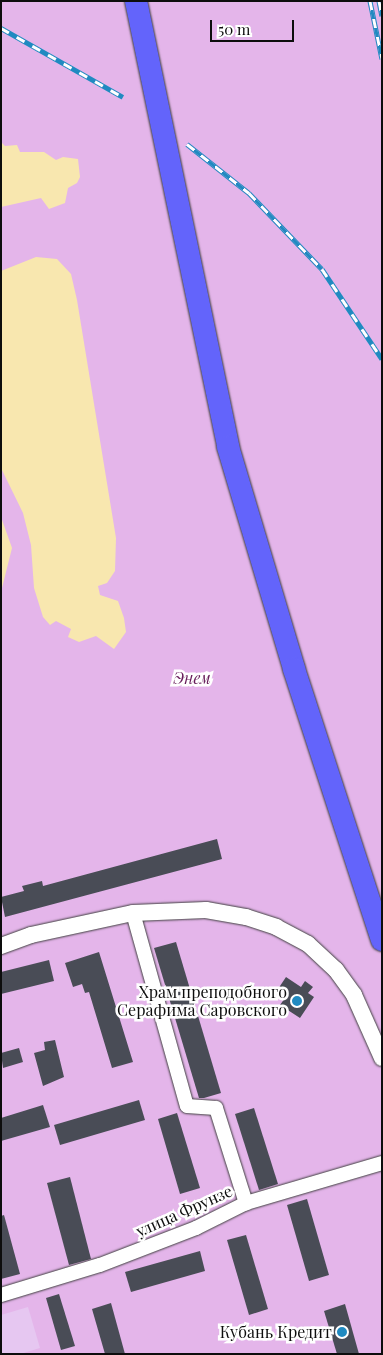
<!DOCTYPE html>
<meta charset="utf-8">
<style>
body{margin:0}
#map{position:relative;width:383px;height:1355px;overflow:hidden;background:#f0ecff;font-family:"Playfair Display",serif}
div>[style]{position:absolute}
.green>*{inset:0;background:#e4b5ea}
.pitch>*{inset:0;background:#e6c7f1}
.water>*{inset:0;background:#f8e7af}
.building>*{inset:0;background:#494c56}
.roads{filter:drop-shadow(0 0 1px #404040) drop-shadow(0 0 1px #404040)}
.minor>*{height:14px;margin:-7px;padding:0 7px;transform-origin:7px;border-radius:7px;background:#fff}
.tertiary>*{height:16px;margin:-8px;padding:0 8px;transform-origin:8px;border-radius:8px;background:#fff}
.trunk>*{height:22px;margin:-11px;padding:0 11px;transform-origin:11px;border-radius:11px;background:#6364fb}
.rail>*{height:5px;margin-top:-2.5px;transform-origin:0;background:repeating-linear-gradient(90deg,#fff 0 9px,#208ac1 0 18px);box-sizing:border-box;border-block:1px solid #208ac1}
.dots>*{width:14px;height:14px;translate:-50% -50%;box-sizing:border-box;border:2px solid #fff;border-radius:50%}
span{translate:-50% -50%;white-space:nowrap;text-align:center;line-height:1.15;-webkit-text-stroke:5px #fff;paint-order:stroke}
.park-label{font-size:16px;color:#661b59;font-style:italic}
.poi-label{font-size:16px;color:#0d0d0d}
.right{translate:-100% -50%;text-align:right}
.street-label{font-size:16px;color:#0d0d0d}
.frame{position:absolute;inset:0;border:2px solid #0d0d0d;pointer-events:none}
.scale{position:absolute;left:210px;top:20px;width:84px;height:22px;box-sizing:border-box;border:2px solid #0d0d0d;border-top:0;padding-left:6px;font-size:15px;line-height:18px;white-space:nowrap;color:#0d0d0d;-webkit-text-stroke:4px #fff;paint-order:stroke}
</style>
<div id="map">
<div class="green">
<i style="clip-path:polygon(1px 1px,382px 1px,382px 1354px,1px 1354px)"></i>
</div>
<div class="pitch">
<i style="clip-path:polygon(28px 1307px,40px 1348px,20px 1354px,1px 1354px,1px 1315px)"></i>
</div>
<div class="water">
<i style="clip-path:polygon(1px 142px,5px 146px,17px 145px,20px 152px,44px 152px,56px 160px,63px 157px,78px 159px,80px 177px,77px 183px,68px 188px,65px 203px,49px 209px,41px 198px,1px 207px)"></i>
<i style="clip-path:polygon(36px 257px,57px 259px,71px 274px,77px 300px,116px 538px,115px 571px,107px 583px,98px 586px,100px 595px,118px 601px,124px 618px,126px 632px,114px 649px,96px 636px,79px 642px,68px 637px,71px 629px,56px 621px,50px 625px,43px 617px,34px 588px,31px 545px,23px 513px,1px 468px,1px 271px)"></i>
<i style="clip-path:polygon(1px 517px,12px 548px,1px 592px)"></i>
</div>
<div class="building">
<i style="clip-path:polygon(217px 839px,222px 859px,5px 917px,1px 897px,24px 891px,22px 886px,42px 881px,43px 886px)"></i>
<i style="clip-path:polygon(176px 942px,221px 1093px,204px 1098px,199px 1098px,154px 948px)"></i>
<i style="clip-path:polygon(99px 952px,133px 1062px,112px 1068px,89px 992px,85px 993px,82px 984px,73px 987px,65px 963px)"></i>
<i style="clip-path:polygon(49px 960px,54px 981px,1px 994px,1px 972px)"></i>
<i style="clip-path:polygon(286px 977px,301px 987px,305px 981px,313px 987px,308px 993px,314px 997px,300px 1018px,280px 1005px,285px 998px,276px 992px)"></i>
<i style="clip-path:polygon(55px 1040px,64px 1077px,43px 1086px,34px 1053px,45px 1050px,44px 1042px)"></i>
<i style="clip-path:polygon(19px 1048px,23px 1062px,3px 1068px,1px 1053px)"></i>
<i style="clip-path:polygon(139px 1100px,145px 1120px,60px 1145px,54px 1125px)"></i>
<i style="clip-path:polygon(43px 1105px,50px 1127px,1px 1141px,1px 1118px)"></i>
<i style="clip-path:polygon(254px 1108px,278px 1184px,259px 1190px,235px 1114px)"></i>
<i style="clip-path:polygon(177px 1113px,200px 1188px,180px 1194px,158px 1119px)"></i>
<i style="clip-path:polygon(70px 1177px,91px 1259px,69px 1265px,47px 1183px)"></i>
<i style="clip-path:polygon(307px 1199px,329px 1275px,309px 1281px,287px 1205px)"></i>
<i style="clip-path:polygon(4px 1215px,20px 1274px,1px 1279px,1px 1216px)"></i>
<i style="clip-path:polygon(246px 1235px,268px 1309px,249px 1315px,227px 1240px)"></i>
<i style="clip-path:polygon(200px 1251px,205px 1271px,131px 1292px,125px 1272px)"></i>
<i style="clip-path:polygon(59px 1294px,75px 1346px,61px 1350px,46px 1298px)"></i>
<i style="clip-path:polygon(111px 1303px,125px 1354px,105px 1354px,92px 1309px)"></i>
<i style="clip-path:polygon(345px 1304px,359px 1354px,337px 1354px,324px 1311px)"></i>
</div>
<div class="roads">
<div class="minor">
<i style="left:133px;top:913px;width:200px;rotate:74.4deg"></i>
<i style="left:187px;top:1106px;width:29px;rotate:4deg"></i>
<i style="left:216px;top:1108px;width:100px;rotate:72.5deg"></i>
<i style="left:1px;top:1295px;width:103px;rotate:-16.9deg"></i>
<i style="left:100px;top:1265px;width:103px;rotate:-21.1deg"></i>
<i style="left:196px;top:1228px;width:56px;rotate:-26.6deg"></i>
<i style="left:246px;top:1203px;width:142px;rotate:-16.4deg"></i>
</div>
<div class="tertiary">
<i style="left:1px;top:946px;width:32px;rotate:-20deg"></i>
<i style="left:31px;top:935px;width:104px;rotate:-12.2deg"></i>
<i style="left:133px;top:913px;width:73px;rotate:-2.4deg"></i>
<i style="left:206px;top:910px;width:41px;rotate:9.9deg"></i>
<i style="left:246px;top:917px;width:32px;rotate:18deg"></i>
<i style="left:276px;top:927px;width:36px;rotate:28deg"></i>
<i style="left:308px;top:944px;width:38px;rotate:43deg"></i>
<i style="left:336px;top:970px;width:31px;rotate:54deg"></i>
<i style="left:354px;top:995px;width:69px;rotate:66deg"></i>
</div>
<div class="trunk">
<i style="left:136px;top:1px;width:455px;rotate:78.3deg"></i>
<i style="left:228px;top:447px;width:232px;rotate:73.4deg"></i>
<i style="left:294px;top:669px;width:285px;rotate:72deg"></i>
</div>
</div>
<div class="rail">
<i style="left:370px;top:1px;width:59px;rotate:78.3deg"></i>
<i style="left:379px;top:1px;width:15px;rotate:79deg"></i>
<i style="left:1px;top:28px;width:140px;rotate:29.5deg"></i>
<i style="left:187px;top:144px;width:79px;rotate:38.3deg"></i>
<i style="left:249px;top:193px;width:105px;rotate:46.2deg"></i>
<i style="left:322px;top:269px;width:108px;rotate:56.3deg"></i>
</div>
<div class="dots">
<i style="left:297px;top:1001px;background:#208ac1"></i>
<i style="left:342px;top:1332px;background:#208ac1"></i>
</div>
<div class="park-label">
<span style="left:192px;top:678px">Энем</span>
</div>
<div class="poi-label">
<span class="right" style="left:287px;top:1001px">Храм преподобного<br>Серафима Саровского</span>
<span class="right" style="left:332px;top:1332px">Кубань Кредит</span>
</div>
<div class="street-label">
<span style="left:184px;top:1211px;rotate:-24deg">улица Фрунзе</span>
</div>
<div class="frame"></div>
<div class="scale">50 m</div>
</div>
